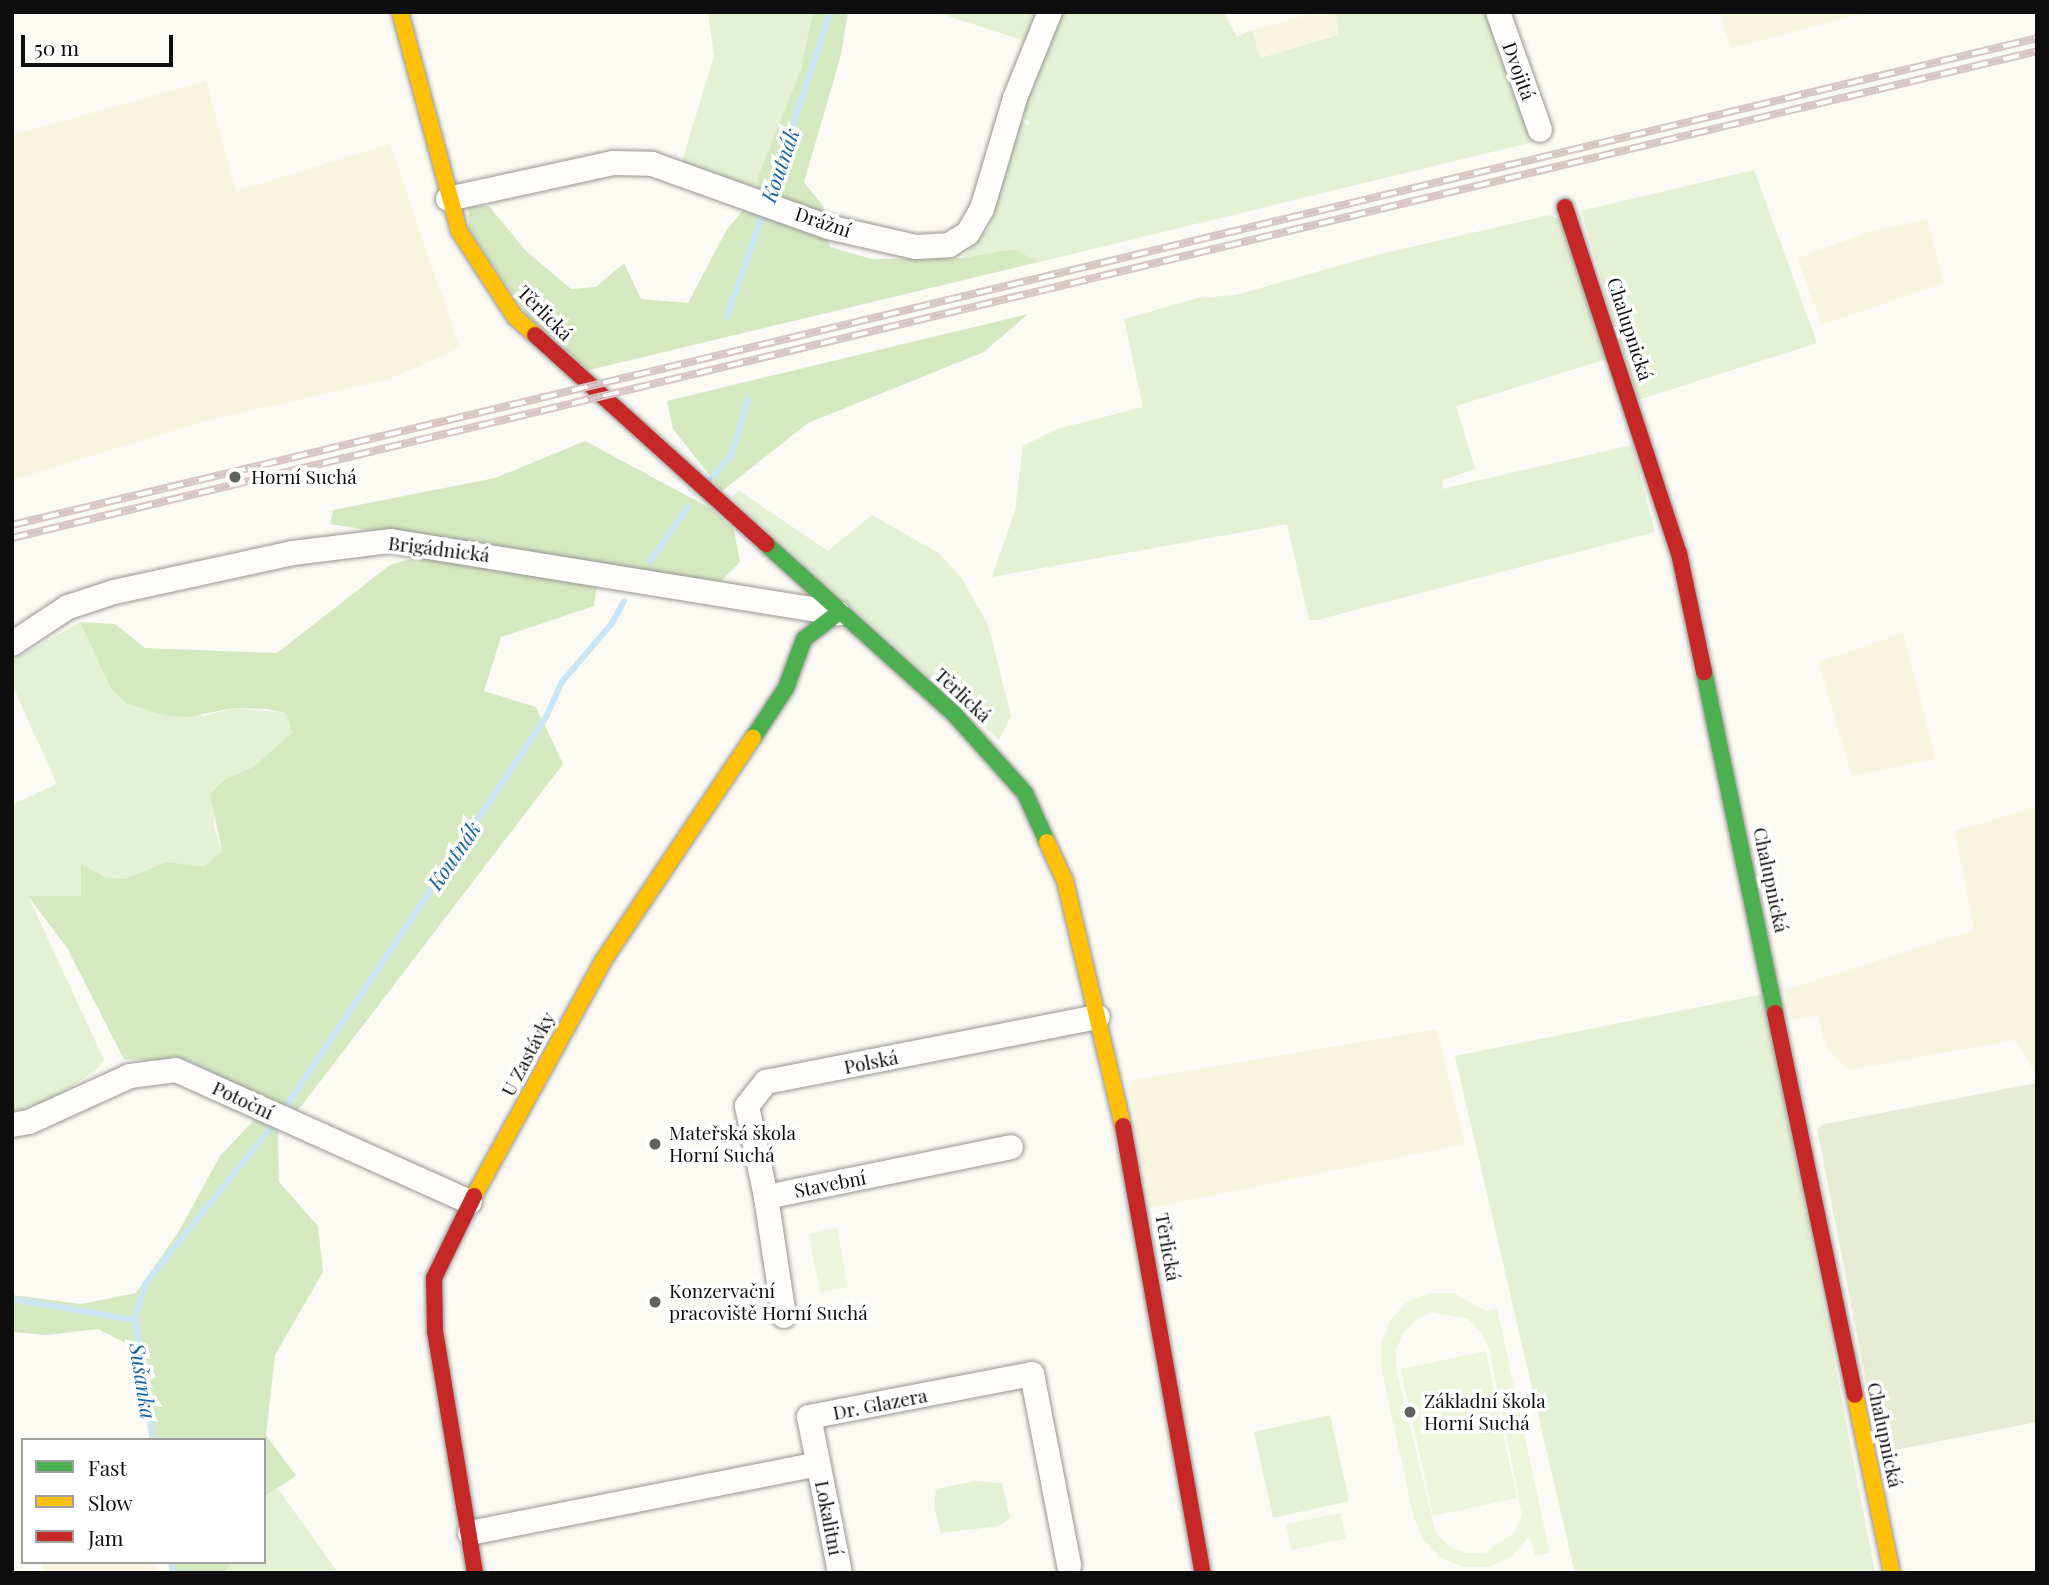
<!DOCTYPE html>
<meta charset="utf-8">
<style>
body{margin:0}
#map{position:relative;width:2049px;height:1585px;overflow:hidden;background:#fcfaf4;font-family:"Playfair Display",serif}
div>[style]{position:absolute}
.farmland>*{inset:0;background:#f8f6e0}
.green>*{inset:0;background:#e4f1d4}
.forest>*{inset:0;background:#d5e9c1}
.cemetery>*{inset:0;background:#e7ecd7}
.pitch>*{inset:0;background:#eef5dd}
.stream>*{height:6px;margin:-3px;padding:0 3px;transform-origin:3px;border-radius:3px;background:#cae6f5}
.roads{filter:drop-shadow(0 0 2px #959492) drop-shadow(0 0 2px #959492)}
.street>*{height:24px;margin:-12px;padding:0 12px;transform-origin:12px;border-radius:12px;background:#fffefd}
.fast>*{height:16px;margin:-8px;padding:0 8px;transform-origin:8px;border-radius:8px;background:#4caf50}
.slow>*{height:16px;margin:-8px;padding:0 8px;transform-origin:8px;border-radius:8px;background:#ffc107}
.jam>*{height:16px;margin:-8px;padding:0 8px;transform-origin:8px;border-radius:8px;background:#c62828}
.rail>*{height:8px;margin-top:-4px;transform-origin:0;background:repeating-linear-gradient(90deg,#fff 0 16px,#d7c5c5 0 32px);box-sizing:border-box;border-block:2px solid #d7c5c5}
.dots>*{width:19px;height:19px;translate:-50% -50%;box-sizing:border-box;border:4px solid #fff;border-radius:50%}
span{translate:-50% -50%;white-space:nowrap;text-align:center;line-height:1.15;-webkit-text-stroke:7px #fff;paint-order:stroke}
.street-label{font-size:19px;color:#0e0e0e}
.poi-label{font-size:19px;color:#0e0e0e}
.left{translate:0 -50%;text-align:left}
.water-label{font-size:21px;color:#1662a1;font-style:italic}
.frame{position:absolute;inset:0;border:14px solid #0e0e0e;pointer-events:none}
.legend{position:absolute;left:21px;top:1438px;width:245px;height:126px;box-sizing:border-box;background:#fff;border:2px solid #9f9f9f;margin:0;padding:9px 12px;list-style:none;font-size:21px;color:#0e0e0e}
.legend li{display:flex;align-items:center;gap:14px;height:35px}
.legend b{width:35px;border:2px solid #9f9f9f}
.scale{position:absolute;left:21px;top:35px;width:152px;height:32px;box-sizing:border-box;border:4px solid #0e0e0e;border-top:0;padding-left:9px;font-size:21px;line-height:24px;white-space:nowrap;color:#0e0e0e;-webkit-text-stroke:5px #fff;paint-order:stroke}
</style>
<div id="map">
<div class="farmland">
<i style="clip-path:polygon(1318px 12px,1335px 12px,1339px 35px,1259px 58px,1252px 30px)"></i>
<i style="clip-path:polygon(1719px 12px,1870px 12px,1731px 48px)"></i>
<i style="clip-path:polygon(206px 81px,236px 191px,390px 144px,460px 348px,390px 379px,206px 421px,12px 480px,12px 135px)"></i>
<i style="clip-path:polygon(1927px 219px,1944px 283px,1822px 325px,1797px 258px,1869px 232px)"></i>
<i style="clip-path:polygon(1903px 633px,1936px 759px,1852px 776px,1818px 662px)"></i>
<i style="clip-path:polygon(2037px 806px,2037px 1077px,2016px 1040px,1847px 1070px,1827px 1048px,1817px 1016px,1791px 1020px,1785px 990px,1974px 930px,1955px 831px)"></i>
<i style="clip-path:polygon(1437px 1029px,1465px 1144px,1150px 1208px,1128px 1081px)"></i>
<i style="clip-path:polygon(42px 1562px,155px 1562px,159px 1573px,43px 1573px)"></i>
</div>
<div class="green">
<i style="clip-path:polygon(708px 12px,813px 12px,800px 72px,757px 193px,681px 165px,714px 56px)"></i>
<i style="clip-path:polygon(936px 12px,1042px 12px,1031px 43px)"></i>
<i style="clip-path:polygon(1060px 12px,1224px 12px,1237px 37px,1252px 30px,1260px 58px,1339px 35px,1335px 12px,1486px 12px,1500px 58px,1537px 141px,1039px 262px,1014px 249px,962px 258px,989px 228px,1021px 123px,1031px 124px,1024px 118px,1023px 107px)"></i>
<i style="clip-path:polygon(1754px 170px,1817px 343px,1638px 400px,1581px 211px)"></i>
<i style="clip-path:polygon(1550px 215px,1562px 221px,1613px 357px,1456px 406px,1475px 469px,1443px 480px,1442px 489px,1632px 445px,1655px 532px,1317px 620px,1309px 620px,1287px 524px,992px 577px,1015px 511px,1023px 446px,1057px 429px,1143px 407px,1124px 319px,1198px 298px,1236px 295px,1376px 255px)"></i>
<i style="clip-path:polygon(738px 490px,828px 551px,872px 515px,938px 553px,961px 577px,988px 625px,1011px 716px,999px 740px,732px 498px)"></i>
<i style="clip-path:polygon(80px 622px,110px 687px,204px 716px,234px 708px,286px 713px,292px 733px,253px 767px,224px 780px,213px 824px,222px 851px,204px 866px,166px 862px,124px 879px,105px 877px,81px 865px,82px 896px,28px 896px,104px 1060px,95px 1071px,51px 1100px,12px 1112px,12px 805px,57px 784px,12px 684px,12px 661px)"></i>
<i style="clip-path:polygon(1764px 994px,1875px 1573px,1575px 1573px,1455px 1056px)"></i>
<i style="clip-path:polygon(1330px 1415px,1349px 1501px,1273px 1518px,1254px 1432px)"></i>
<i style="clip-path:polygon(976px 1481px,1002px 1483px,1010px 1518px,999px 1526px,941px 1533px,934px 1508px,936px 1489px)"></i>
<i style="clip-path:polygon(278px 1489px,338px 1573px,224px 1573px,233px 1562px,264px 1562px,264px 1497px)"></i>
</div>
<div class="forest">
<i style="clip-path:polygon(813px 12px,848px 12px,841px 55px,804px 182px,823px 206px,830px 247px,872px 259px,962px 258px,1014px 249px,1039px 262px,589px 370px,527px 315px,469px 229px,468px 207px,489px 206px,527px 252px,571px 289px,596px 287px,624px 263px,641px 299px,688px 303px,726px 231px,757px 193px,758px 177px,800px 72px)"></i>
<i style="clip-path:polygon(1028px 314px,984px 352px,808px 423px,722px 491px,673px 429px,667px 401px)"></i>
<i style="clip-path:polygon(585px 441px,710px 508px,734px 530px,740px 562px,717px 585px,330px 524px,333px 510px,495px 478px)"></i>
<i style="clip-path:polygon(421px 556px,597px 587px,594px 606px,501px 637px,484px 691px,536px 707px,563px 764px,296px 1113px,191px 1062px,124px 1059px,67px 948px,28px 896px,81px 896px,81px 864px,105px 877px,124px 879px,166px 862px,204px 866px,222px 851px,210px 794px,224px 780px,253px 767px,292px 733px,286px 713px,266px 709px,234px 708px,187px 717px,164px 715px,126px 703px,110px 687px,80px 622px,115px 624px,145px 648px,277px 653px,390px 565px)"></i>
<i style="clip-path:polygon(255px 1119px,278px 1131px,279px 1182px,318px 1226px,323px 1272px,275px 1355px,266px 1435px,296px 1476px,264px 1497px,264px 1440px,150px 1440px,133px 1347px,98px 1329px,46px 1335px,12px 1332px,12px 1295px,81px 1304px,136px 1293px,179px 1231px,220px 1156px)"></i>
<i style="clip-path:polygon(168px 1562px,233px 1562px,224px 1573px,170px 1573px)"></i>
</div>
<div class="cemetery">
<i style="clip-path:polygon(2037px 1083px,2037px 1422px,1880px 1453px,1817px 1129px,1825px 1124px)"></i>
</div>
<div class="pitch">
<i style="clip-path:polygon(837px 1228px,848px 1287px,820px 1292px,808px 1234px)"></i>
<i style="clip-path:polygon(evenodd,1430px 1293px,1454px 1293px,1486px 1311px,1497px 1308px,1550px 1553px,1535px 1556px,1530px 1536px,1511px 1557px,1489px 1567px,1464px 1567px,1441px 1558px,1424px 1541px,1414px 1519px,1381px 1367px,1381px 1343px,1390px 1320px,1407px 1302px,1430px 1293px,1432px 1312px,1468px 1319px,1481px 1332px,1489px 1348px,1522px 1515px,1515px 1532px,1485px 1553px,1467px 1553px,1450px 1547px,1436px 1534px,1396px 1369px,1396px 1350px,1403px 1333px,1416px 1320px,1432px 1312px)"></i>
<i style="clip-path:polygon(1486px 1351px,1517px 1498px,1433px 1516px,1401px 1369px)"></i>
<i style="clip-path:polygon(1341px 1513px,1346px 1539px,1291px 1550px,1286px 1524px)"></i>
</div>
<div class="stream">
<i style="left:768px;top:200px;width:198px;rotate:-71.7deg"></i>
<i style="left:727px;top:317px;width:113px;rotate:-70.9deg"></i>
<i style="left:709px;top:481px;width:35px;rotate:-50deg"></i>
<i style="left:732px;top:454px;width:57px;rotate:-73.8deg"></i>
<i style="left:650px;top:561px;width:66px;rotate:-54.9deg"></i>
<i style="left:283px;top:1111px;width:476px;rotate:-56.3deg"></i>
<i style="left:547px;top:715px;width:36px;rotate:-66deg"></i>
<i style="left:562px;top:682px;width:77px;rotate:-49.7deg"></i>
<i style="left:612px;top:623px;width:25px;rotate:-61deg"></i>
<i style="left:12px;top:1299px;width:125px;rotate:9.7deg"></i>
<i style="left:135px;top:1320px;width:121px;rotate:81.5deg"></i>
<i style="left:135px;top:1320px;width:37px;rotate:-74deg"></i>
<i style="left:145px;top:1284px;width:204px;rotate:-51.2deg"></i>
<i style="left:172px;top:1562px;width:11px;rotate:80deg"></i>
</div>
<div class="roads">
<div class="street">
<i style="left:1498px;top:12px;width:125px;rotate:70.4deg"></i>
<i style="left:448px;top:199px;width:169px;rotate:-12.3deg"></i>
<i style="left:613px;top:163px;width:39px;rotate:1deg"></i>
<i style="left:652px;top:164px;width:187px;rotate:19.7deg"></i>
<i style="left:828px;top:227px;width:90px;rotate:12.8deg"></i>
<i style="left:916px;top:247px;width:33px;rotate:-3deg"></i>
<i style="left:949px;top:245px;width:22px;rotate:-32deg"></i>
<i style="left:968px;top:233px;width:28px;rotate:-60deg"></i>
<i style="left:982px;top:209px;width:116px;rotate:-73.4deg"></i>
<i style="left:1015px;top:98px;width:93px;rotate:-67.9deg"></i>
<i style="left:12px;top:644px;width:67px;rotate:-33.5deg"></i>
<i style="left:68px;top:607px;width:48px;rotate:-18.1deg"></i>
<i style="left:114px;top:592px;width:183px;rotate:-12.3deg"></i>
<i style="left:293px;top:553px;width:99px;rotate:-7deg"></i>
<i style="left:391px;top:541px;width:453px;rotate:9.2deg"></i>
<i style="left:12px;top:1125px;width:17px;rotate:-10deg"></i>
<i style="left:29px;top:1122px;width:111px;rotate:-24.5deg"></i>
<i style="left:130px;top:1076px;width:46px;rotate:-7.4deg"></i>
<i style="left:176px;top:1070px;width:322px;rotate:24.2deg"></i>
<i style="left:766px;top:1197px;width:93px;rotate:-101.8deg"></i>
<i style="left:747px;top:1106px;width:31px;rotate:-52deg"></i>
<i style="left:766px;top:1082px;width:338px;rotate:-11.1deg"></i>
<i style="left:784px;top:1316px;width:120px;rotate:-98.6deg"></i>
<i style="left:766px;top:1197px;width:250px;rotate:-11.5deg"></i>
<i style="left:470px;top:1533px;width:355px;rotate:-11.2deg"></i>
<i style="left:840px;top:1573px;width:159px;rotate:-101.2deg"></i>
<i style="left:809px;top:1417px;width:227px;rotate:-10.9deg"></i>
<i style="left:1032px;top:1374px;width:195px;rotate:79deg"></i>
</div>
<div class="fast">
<i style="left:766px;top:544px;width:253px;rotate:42.1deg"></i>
<i style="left:954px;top:714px;width:106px;rotate:48.1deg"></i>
<i style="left:1025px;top:793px;width:54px;rotate:65.8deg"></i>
<i style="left:1704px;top:672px;width:348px;rotate:78.2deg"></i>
<i style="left:753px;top:738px;width:60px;rotate:-56.6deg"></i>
<i style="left:786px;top:688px;width:52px;rotate:-69.8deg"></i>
<i style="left:804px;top:639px;width:43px;rotate:-37.4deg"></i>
</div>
<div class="slow">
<i style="left:400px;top:12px;width:227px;rotate:74.9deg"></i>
<i style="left:459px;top:231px;width:103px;rotate:56.9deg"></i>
<i style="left:515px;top:317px;width:27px;rotate:42deg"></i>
<i style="left:1047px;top:842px;width:43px;rotate:65.2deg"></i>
<i style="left:1065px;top:881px;width:252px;rotate:76.7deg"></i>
<i style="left:474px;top:1196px;width:268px;rotate:-61.2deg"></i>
<i style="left:603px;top:961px;width:269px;rotate:-56.1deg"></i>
<i style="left:1855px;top:1395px;width:182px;rotate:78.3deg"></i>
</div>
<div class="jam">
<i style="left:1565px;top:207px;width:364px;rotate:71.8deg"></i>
<i style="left:1679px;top:553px;width:122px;rotate:78.1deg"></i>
<i style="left:535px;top:335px;width:312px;rotate:42.1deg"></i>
<i style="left:1775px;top:1013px;width:390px;rotate:78.2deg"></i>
<i style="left:1123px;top:1126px;width:454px;rotate:79.9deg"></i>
<i style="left:474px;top:1196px;width:91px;rotate:116deg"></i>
<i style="left:434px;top:1278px;width:53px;rotate:88.9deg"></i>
<i style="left:435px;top:1331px;width:245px;rotate:80.6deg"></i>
</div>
</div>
<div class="rail">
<i style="left:12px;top:525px;width:2083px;rotate:-13.52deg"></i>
<i style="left:12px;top:538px;width:2083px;rotate:-13.52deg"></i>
</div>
<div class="dots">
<i style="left:235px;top:477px;background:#61615e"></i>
<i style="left:655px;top:1144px;background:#61615e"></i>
<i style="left:655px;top:1302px;background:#61615e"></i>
<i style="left:1410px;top:1412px;background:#61615e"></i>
</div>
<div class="street-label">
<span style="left:1519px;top:71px;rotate:70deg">Dvojitá</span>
<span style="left:823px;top:222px;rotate:18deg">Drážní</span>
<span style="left:545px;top:313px;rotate:45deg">Těrlická</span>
<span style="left:1630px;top:329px;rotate:72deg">Chalupnická</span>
<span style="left:439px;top:549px;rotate:7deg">Brigádnická</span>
<span style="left:963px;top:695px;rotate:43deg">Těrlická</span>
<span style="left:1771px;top:880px;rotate:78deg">Chalupnická</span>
<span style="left:528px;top:1054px;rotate:-62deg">U Zastávky</span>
<span style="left:871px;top:1062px;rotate:-11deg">Polská</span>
<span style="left:243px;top:1100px;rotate:25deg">Potoční</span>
<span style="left:830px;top:1184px;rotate:-11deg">Stavební</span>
<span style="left:1168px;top:1247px;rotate:80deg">Těrlická</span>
<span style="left:880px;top:1404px;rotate:-11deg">Dr. Glazera</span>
<span style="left:1885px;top:1435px;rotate:78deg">Chalupnická</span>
<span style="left:829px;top:1518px;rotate:79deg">Lokalitní</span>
</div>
<div class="poi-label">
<span class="left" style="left:251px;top:477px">Horní Suchá</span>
<span class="left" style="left:669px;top:1144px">Mateřská škola<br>Horní Suchá</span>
<span class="left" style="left:669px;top:1302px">Konzervační<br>pracoviště Horní Suchá</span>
<span class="left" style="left:1424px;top:1412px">Základní škola<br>Horní Suchá</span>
</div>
<div class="water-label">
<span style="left:779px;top:165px;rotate:-71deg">Koutnák</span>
<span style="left:453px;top:855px;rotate:-56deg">Koutnák</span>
<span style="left:144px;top:1381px;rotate:81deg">Sušanka</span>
</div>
<div class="frame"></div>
<ul class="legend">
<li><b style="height:9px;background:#4caf50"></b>Fast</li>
<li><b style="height:9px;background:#ffc107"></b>Slow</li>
<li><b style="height:9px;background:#c62828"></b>Jam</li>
</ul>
<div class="scale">50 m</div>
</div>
